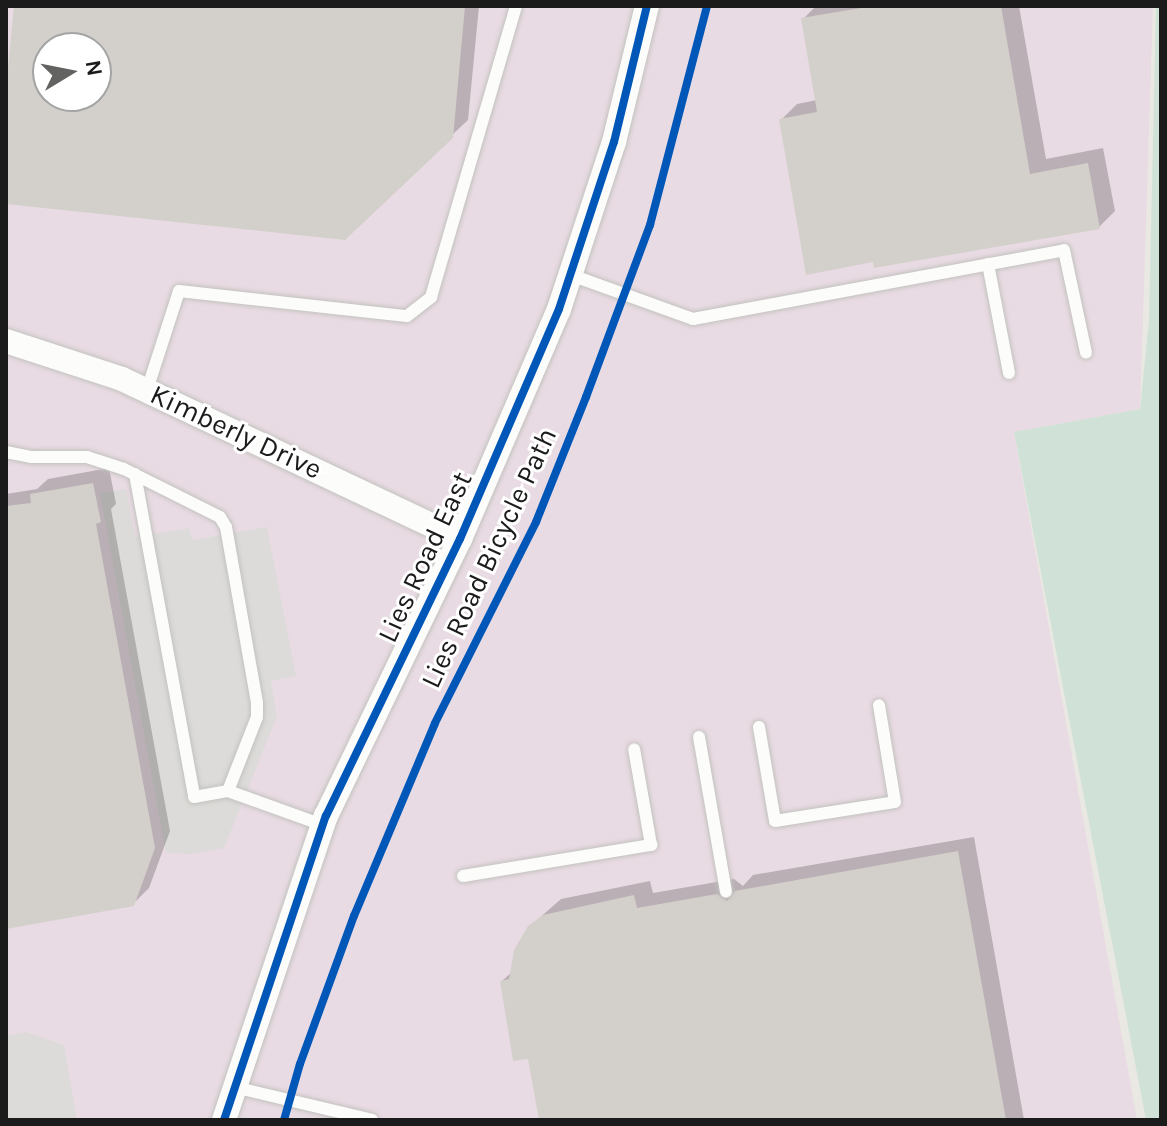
<!DOCTYPE html>
<style>
body{margin:0}
#map{position:relative;width:1167px;height:1126px;overflow:hidden;background:#eae8e2;font-family:Karla,sans-serif}
div>[style]{position:absolute}
.industrial>*{inset:0;background:#e9dbe3}
.wetland>*{inset:0;background:#d0e2d7}
.parking>*{inset:0;background:#dcdbd9}
.shadow>*{inset:0;background:#0003}
.building>*{inset:0;background:#d3d0cb}
.roads{filter:drop-shadow(0 0 2px #c2c2bf) drop-shadow(0 0 2px #c2c2bf)}
.service>*{height:12px;margin:-6px;padding:0 6px;transform-origin:6px;border-radius:6px;background:#fcfcfb}
.minor>*{height:24px;margin:-12px;padding:0 12px;transform-origin:12px;border-radius:12px;background:#fcfcfb}
.cycleway>*{height:8px;margin:-4px;padding:0 4px;transform-origin:4px;border-radius:4px;background:#0057b8}
span{translate:-50% -50%;white-space:nowrap;text-align:center;line-height:1.15;-webkit-text-stroke:6px #fff;paint-order:stroke}
.street-label{font-size:28px;color:#1b1b1b}
.frame{position:absolute;inset:0;border:8px solid #1b1b1b;pointer-events:none}
.north{position:absolute;left:32px;top:32px;width:80px;height:80px;box-sizing:border-box;background:#fff;border:2px solid #a4a4a4;border-radius:50%;rotate:80deg;font-size:22px;font-weight:700;line-height:32px;text-align:center;color:#1b1b1b}
.north::after{content:'';display:block;margin:auto;width:28px;height:36px;background:#636361;clip-path:polygon(50% 0,100% 100%,50% 72%,0 100%)}
</style>
<div id="map">
<div class="industrial">
<i style="clip-path:polygon(evenodd,6px 6px,1153px 6px,1140px 409px,1014px 432px,1137px 1120px,6px 1120px,6px 6px,48px 48px,96px 48px,96px 96px,48px 96px,48px 48px)"></i>
</div>
<div class="wetland">
<i style="clip-path:polygon(1156px 6px,1161px 6px,1161px 1120px,1146px 1120px,1014px 432px,1140px 409px,1149px 320px)"></i>
</div>
<div class="parking">
<i style="clip-path:polygon(126px 489px,135px 537px,189px 528px,192px 540px,267px 527px,296px 676px,271px 681px,277px 716px,224px 848px,191px 854px,166px 853px,100px 493px)"></i>
<i style="clip-path:polygon(26px 1032px,64px 1045px,77px 1120px,6px 1120px,6px 1036px)"></i>
</div>
<div class="shadow">
<i style="clip-path:polygon(evenodd,16px 6px,479px 6px,468px 120px,451px 136px,6px 202px,6px 107px,16px 6px,48px 48px,96px 48px,96px 96px,48px 96px,48px 48px)"></i>
<i style="clip-path:polygon(816px 6px,1019px 6px,1046px 159px,1103px 148px,1115px 211px,1099px 227px,874px 260px,781px 120px,797px 104px,817px 100px,803px 19px)"></i>
<i style="clip-path:polygon(109px 468px,116px 504px,111px 509px,170px 831px,149px 888px,133px 904px,6px 927px,6px 494px,37px 489px,48px 479px)"></i>
<i style="clip-path:polygon(974px 837px,1024px 1120px,541px 1120px,530px 1056px,502px 981px,513px 971px,529px 927px,561px 899px,650px 881px,653px 893px,734px 879px,743px 886px,753px 875px)"></i>
</div>
<div class="building">
<i style="clip-path:polygon(evenodd,14px 6px,465px 6px,453px 138px,345px 240px,6px 204px,6px 87px,14px 6px,48px 48px,96px 48px,96px 96px,48px 96px,48px 48px)"></i>
<i style="clip-path:polygon(873px 6px,1001px 6px,1030px 174px,1088px 163px,1100px 229px,874px 268px,873px 262px,806px 275px,779px 119px,817px 112px,801px 18px)"></i>
<i style="clip-path:polygon(93px 483px,101px 522px,96px 524px,155px 848px,134px 906px,6px 929px,6px 506px,31px 503px,30px 494px)"></i>
<i style="clip-path:polygon(958px 851px,1006px 1120px,539px 1120px,528px 1059px,513px 1061px,500px 981px,509px 979px,514px 950px,528px 926px,543px 915px,634px 895px,637px 908px,717px 894px,727px 901px,735px 891px)"></i>
</div>
<div class="roads">
<div class="service">
<i style="left:988px;top:264px;width:111px;rotate:79.1deg"></i>
<i style="left:571px;top:275px;width:130px;rotate:19.8deg"></i>
<i style="left:693px;top:319px;width:377px;rotate:-10.5deg"></i>
<i style="left:1064px;top:250px;width:105px;rotate:77.9deg"></i>
<i style="left:147px;top:390px;width:104px;rotate:-72.1deg"></i>
<i style="left:179px;top:291px;width:229px;rotate:6.3deg"></i>
<i style="left:407px;top:316px;width:31px;rotate:-38deg"></i>
<i style="left:431px;top:297px;width:303px;rotate:-73.7deg"></i>
<i style="left:6px;top:452px;width:25px;rotate:11deg"></i>
<i style="left:31px;top:457px;width:56px"></i>
<i style="left:87px;top:457px;width:39px;rotate:18deg"></i>
<i style="left:124px;top:469px;width:107px;rotate:26.6deg"></i>
<i style="left:220px;top:517px;width:12px;rotate:59deg"></i>
<i style="left:226px;top:527px;width:179px;rotate:80deg"></i>
<i style="left:257px;top:703px;width:14px;rotate:90deg"></i>
<i style="left:257px;top:717px;width:79px;rotate:111.4deg"></i>
<i style="left:228px;top:791px;width:101px;rotate:19.7deg"></i>
<i style="left:135px;top:474px;width:328px;rotate:79.6deg"></i>
<i style="left:194px;top:797px;width:35px;rotate:-10deg"></i>
<i style="left:759px;top:727px;width:95px;rotate:80.3deg"></i>
<i style="left:775px;top:821px;width:121px;rotate:-9deg"></i>
<i style="left:895px;top:802px;width:98px;rotate:-99.4deg"></i>
<i style="left:699px;top:737px;width:157px;rotate:80.1deg"></i>
<i style="left:463px;top:876px;width:191px;rotate:-9.4deg"></i>
<i style="left:651px;top:845px;width:97px;rotate:-100deg"></i>
<i style="left:234px;top:1087px;width:142px;rotate:13.4deg"></i>
</div>
<div class="minor">
<i style="left:6px;top:341px;width:122px;rotate:18.1deg"></i>
<i style="left:122px;top:379px;width:374px;rotate:25.3deg"></i>
<i style="left:224px;top:1120px;width:321px;rotate:-71.5deg"></i>
<i style="left:326px;top:816px;width:308px;rotate:-64.2deg"></i>
<i style="left:460px;top:539px;width:250px;rotate:-66.7deg"></i>
<i style="left:559px;top:309px;width:176px;rotate:-71.8deg"></i>
<i style="left:614px;top:142px;width:140px;rotate:-76.4deg"></i>
</div>
</div>
<div class="cycleway">
<i style="left:224px;top:1120px;width:321px;rotate:-71.5deg"></i>
<i style="left:326px;top:816px;width:308px;rotate:-64.2deg"></i>
<i style="left:460px;top:539px;width:250px;rotate:-66.7deg"></i>
<i style="left:559px;top:309px;width:176px;rotate:-71.8deg"></i>
<i style="left:614px;top:142px;width:140px;rotate:-76.4deg"></i>
<i style="left:284px;top:1120px;width:58px;rotate:-74.1deg"></i>
<i style="left:300px;top:1064px;width:158px;rotate:-70deg"></i>
<i style="left:354px;top:916px;width:209px;rotate:-67.2deg"></i>
<i style="left:435px;top:723px;width:225px;rotate:-63.3deg"></i>
<i style="left:536px;top:522px;width:135px;rotate:-68.2deg"></i>
<i style="left:586px;top:397px;width:184px;rotate:-69.6deg"></i>
<i style="left:650px;top:225px;width:226px;rotate:-75.4deg"></i>
</div>
<div class="street-label">
<span style="left:236px;top:432px;rotate:25deg">Kimberly Drive</span>
<span style="left:425px;top:557px;rotate:-65deg">Lies Road East</span>
<span style="left:489px;top:558px;rotate:-65deg">Lies Road Bicycle Path</span>
</div>
<div class="frame"></div>
<div class="north">N</div>
</div>
